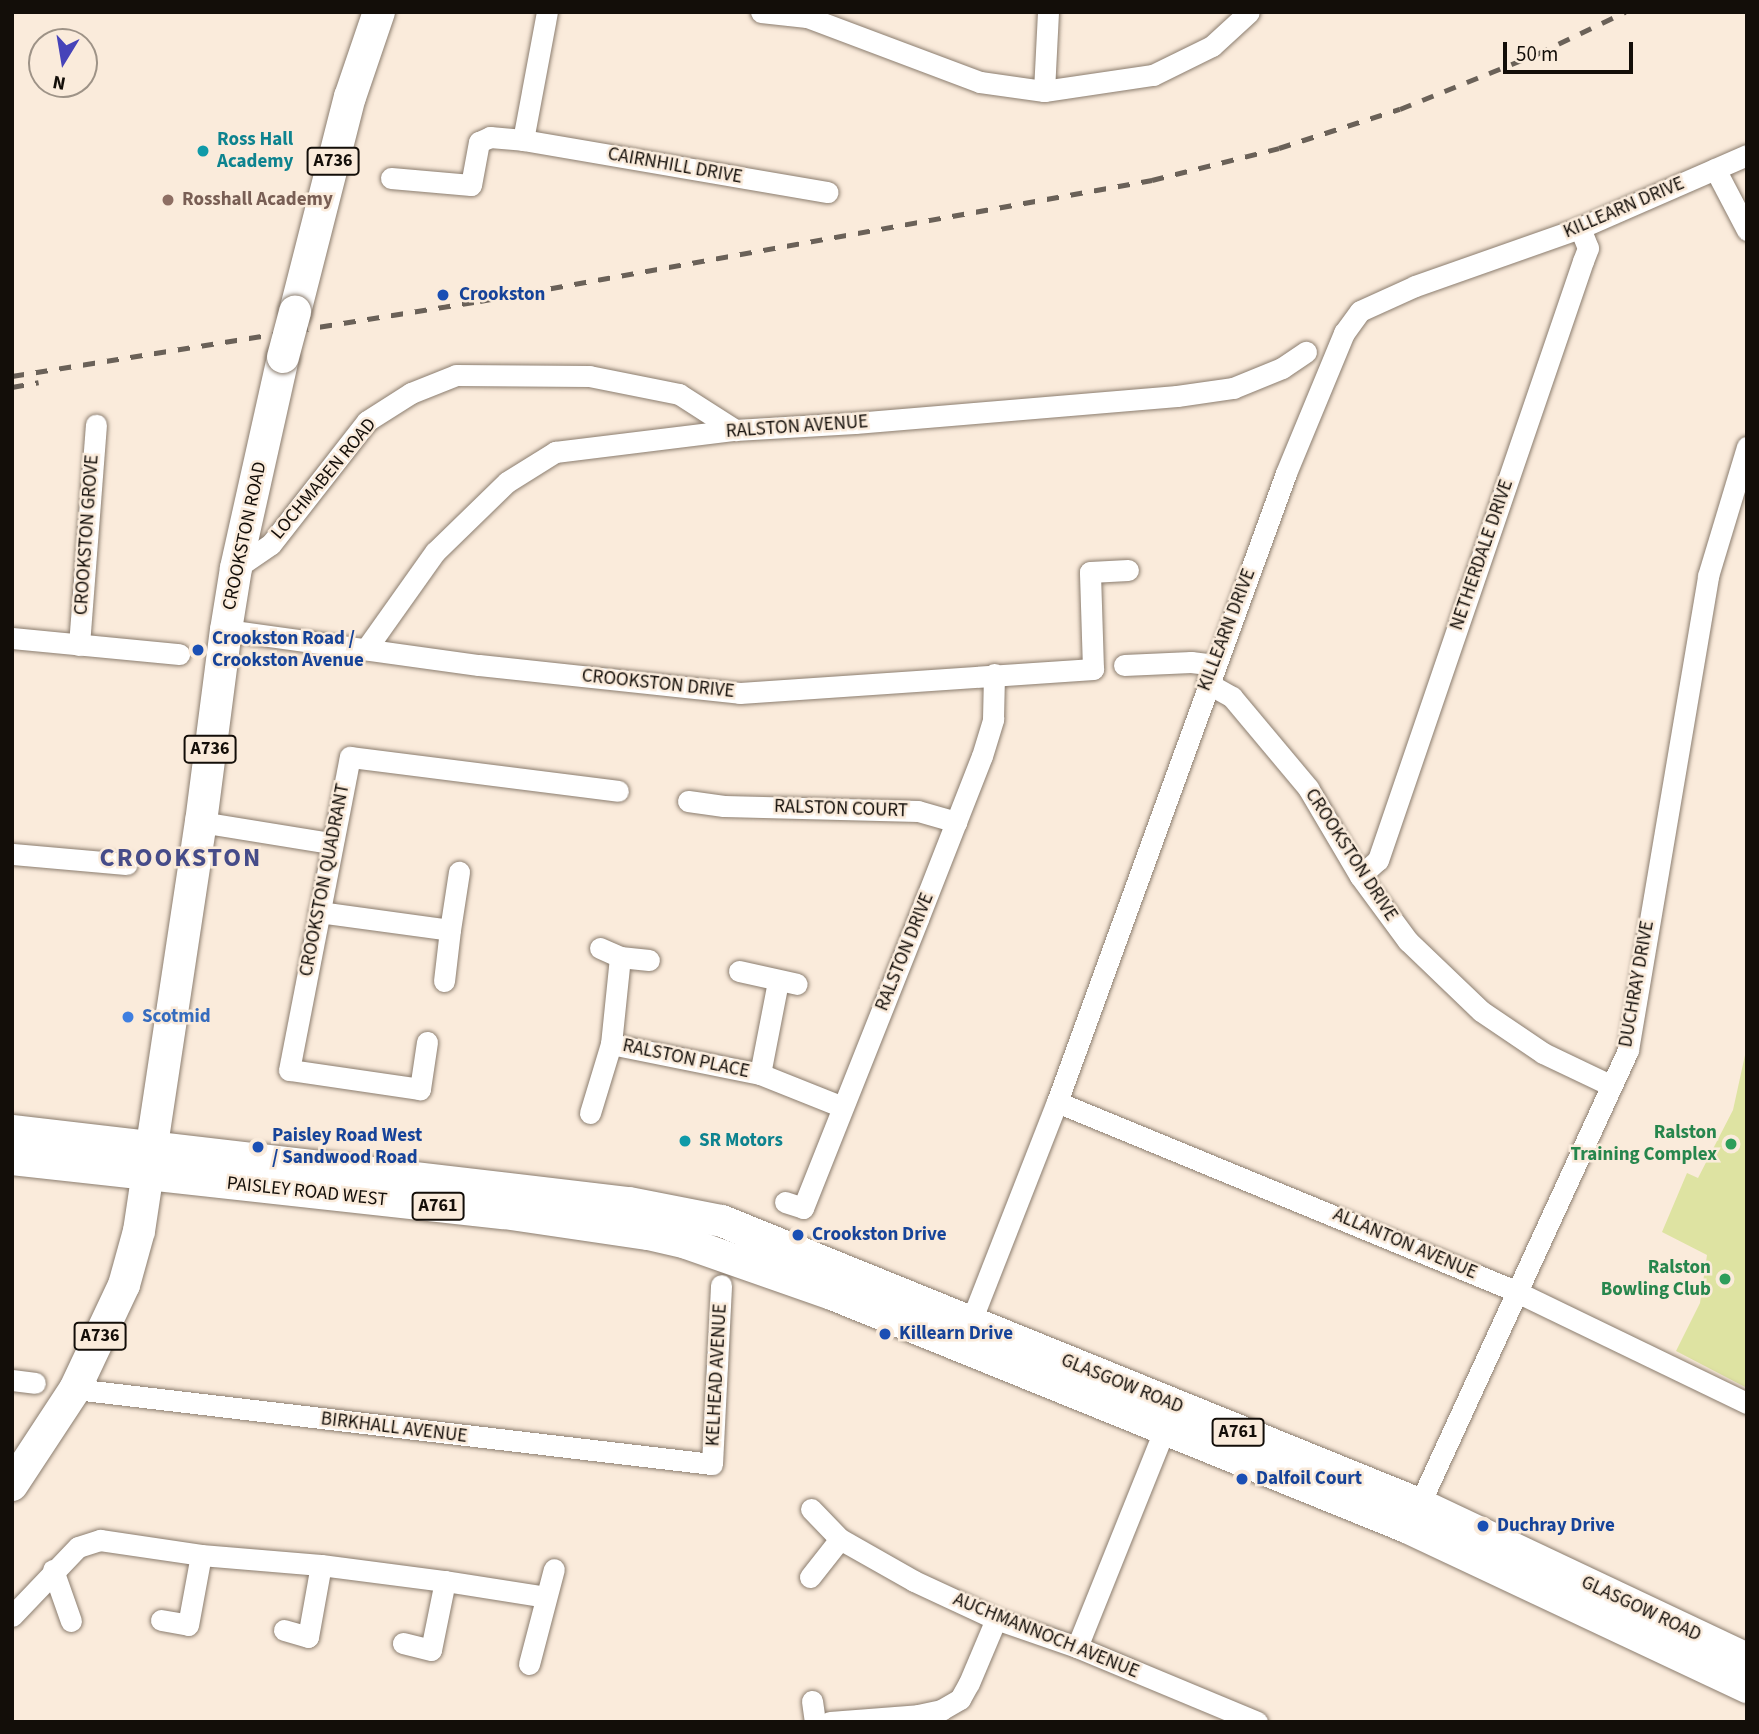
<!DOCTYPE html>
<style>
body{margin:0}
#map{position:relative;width:1759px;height:1734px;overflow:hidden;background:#faebdb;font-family:"Source Sans 3",sans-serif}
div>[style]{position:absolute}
.green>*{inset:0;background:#dee3a2}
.roads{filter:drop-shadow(0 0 2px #8b7d6f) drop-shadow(0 0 2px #8b7d6f)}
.street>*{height:21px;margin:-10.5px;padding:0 10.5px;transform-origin:10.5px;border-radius:10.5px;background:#fff}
.primary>*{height:32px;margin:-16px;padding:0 16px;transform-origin:16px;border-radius:16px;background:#fff}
.rail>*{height:5px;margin-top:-2.5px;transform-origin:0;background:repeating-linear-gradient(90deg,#6a6158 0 12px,transparent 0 24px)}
.bridges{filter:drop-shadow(0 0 2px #8b7d6f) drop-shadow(0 0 2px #8b7d6f)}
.primary-bridge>*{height:32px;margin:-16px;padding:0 16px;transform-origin:16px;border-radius:16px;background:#fff}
.dots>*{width:19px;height:19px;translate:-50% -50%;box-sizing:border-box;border:4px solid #faebdb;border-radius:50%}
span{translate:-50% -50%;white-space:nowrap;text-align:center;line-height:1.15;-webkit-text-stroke:5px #faebdb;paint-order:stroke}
.shield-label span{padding:2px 5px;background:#faebdb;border:2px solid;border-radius:5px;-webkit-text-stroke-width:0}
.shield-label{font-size:18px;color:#130e09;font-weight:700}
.culture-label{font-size:19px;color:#0d838f;font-weight:700}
.left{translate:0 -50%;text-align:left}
.street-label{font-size:19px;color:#130e09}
.education-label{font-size:19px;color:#785e54;font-weight:700}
.transit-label{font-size:19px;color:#164399;font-weight:700}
.shop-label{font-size:19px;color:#366cbe;font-weight:700}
.leisure-label{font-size:19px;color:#27864d;font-weight:700}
.right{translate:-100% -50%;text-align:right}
.district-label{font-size:26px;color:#464c89;font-weight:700;letter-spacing:2px}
.frame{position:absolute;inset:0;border:14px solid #130e09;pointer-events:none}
.north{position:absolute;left:28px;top:28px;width:70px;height:70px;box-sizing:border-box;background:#faebdb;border:2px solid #9e9387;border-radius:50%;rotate:191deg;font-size:19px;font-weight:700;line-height:28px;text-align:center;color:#130e09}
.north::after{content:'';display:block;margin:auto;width:24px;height:32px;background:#4643b9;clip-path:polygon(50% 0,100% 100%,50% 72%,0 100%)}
.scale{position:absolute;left:1503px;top:42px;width:130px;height:32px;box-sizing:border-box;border:4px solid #130e09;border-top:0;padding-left:9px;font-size:21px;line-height:24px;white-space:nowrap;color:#130e09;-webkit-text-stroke:5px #faebdb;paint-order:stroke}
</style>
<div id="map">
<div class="green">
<i style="clip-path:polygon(1747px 1046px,1747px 1388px,1676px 1351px,1700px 1303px,1707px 1255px,1662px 1232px,1687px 1173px,1698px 1178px,1733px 1110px)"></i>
</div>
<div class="roads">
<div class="street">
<i style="left:761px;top:12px;width:46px;rotate:6.2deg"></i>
<i style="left:807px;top:17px;width:185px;rotate:20.6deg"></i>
<i style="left:980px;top:82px;width:65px;rotate:8deg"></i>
<i style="left:1044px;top:91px;width:110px;rotate:-8.4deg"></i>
<i style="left:1153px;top:75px;width:66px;rotate:-26.2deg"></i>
<i style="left:1212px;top:46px;width:50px;rotate:-42.6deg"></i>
<i style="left:1044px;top:91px;width:79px;rotate:-87.1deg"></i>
<i style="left:523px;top:140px;width:309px;rotate:9.7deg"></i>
<i style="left:1715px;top:169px;width:69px;rotate:62.3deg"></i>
<i style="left:391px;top:178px;width:80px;rotate:5deg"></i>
<i style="left:471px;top:185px;width:44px;rotate:-79.5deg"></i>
<i style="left:479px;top:142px;width:12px;rotate:-24deg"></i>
<i style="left:490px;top:137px;width:33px;rotate:5deg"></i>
<i style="left:523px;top:140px;width:130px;rotate:-79.4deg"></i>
<i style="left:236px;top:568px;width:42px;rotate:-34.4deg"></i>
<i style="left:271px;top:544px;width:156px;rotate:-52deg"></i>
<i style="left:367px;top:421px;width:52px;rotate:-32.5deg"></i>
<i style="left:411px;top:393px;width:48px;rotate:-21.8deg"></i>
<i style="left:456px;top:375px;width:133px;rotate:0.4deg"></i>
<i style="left:589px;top:376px;width:92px;rotate:11.3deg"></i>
<i style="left:679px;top:394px;width:67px;rotate:32.7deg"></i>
<i style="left:226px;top:630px;width:255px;rotate:7.9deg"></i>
<i style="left:479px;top:665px;width:262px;rotate:6.1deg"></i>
<i style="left:740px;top:693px;width:354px;rotate:-3.9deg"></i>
<i style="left:1093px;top:669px;width:97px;rotate:-91.8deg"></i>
<i style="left:1090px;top:572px;width:38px;rotate:-3deg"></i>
<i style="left:12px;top:638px;width:168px;rotate:5.5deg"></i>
<i style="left:79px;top:645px;width:221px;rotate:-85.6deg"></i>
<i style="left:366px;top:649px;width:119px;rotate:-54.6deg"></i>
<i style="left:435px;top:552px;width:100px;rotate:-44.2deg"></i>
<i style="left:507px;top:482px;width:57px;rotate:-32deg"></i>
<i style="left:555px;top:452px;width:181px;rotate:-7deg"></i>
<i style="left:735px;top:430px;width:120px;rotate:-3.3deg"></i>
<i style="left:855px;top:423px;width:323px;rotate:-4.8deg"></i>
<i style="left:1177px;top:396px;width:57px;rotate:-8.1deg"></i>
<i style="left:1233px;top:388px;width:53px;rotate:-22.2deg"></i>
<i style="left:1282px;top:368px;width:29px;rotate:-34deg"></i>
<i style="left:1124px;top:665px;width:67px;rotate:-2.6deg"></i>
<i style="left:1191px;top:662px;width:24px;rotate:7deg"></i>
<i style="left:1207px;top:683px;width:29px;rotate:29deg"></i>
<i style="left:1232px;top:697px;width:119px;rotate:50.1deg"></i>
<i style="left:1308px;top:788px;width:102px;rotate:59.4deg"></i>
<i style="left:1360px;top:876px;width:81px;rotate:53.6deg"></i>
<i style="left:1408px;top:941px;width:101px;rotate:43.8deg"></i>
<i style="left:1481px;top:1011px;width:75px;rotate:34.1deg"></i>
<i style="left:1543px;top:1053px;width:74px;rotate:25.5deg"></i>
<i style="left:688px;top:801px;width:36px;rotate:8deg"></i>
<i style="left:724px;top:806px;width:194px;rotate:1.5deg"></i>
<i style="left:918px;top:811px;width:40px;rotate:16deg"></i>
<i style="left:201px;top:822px;width:132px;rotate:9.2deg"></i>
<i style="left:12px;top:854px;width:115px;rotate:5deg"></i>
<i style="left:1360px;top:876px;width:24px;rotate:-42deg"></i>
<i style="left:1378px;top:860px;width:633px;rotate:-71.11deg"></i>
<i style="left:1583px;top:261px;width:14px;rotate:-69deg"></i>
<i style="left:1588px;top:248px;width:22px;rotate:-112deg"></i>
<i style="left:319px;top:912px;width:132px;rotate:7.8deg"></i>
<i style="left:450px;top:930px;width:59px;rotate:-81.2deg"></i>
<i style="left:600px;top:948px;width:22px;rotate:24deg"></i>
<i style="left:620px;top:957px;width:29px;rotate:6deg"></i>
<i style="left:620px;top:957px;width:87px;rotate:95.9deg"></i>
<i style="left:611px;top:1044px;width:152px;rotate:11.4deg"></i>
<i style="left:760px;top:1074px;width:89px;rotate:21.7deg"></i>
<i style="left:739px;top:971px;width:59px;rotate:12.6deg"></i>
<i style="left:444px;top:981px;width:51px;rotate:-83.3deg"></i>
<i style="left:427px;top:1042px;width:48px;rotate:98.5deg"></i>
<i style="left:420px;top:1089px;width:132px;rotate:-171.7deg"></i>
<i style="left:289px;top:1070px;width:319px;rotate:-79deg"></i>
<i style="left:350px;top:757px;width:270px;rotate:7.2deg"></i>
<i style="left:760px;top:1074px;width:95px;rotate:-79deg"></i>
<i style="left:1057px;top:1102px;width:495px;rotate:22.4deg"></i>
<i style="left:1515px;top:1291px;width:258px;rotate:25.8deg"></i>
<i style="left:590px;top:1113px;width:72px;rotate:-73.1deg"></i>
<i style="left:785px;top:1202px;width:19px;rotate:18deg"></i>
<i style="left:803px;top:1208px;width:311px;rotate:-68.3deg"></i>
<i style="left:918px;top:919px;width:175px;rotate:-68.6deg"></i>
<i style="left:982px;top:756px;width:39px;rotate:-73deg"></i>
<i style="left:993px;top:719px;width:45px;rotate:-88.7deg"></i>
<i style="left:966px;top:1334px;width:249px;rotate:-68.6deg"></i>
<i style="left:1057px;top:1102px;width:669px;rotate:-69.99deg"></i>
<i style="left:1286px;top:473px;width:152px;rotate:-67.5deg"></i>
<i style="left:1344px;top:333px;width:27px;rotate:-54deg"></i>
<i style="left:1360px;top:311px;width:60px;rotate:-24.4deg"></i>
<i style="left:1415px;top:286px;width:175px;rotate:-19.4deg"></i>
<i style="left:1580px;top:228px;width:182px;rotate:-23.6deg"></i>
<i style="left:12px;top:1380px;width:23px;rotate:7deg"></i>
<i style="left:75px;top:1389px;width:641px;rotate:6.72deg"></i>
<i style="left:712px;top:1464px;width:179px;rotate:-87.1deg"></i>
<i style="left:811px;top:1509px;width:42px;rotate:46deg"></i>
<i style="left:840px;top:1539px;width:85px;rotate:29.6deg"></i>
<i style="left:914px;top:1581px;width:90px;rotate:24.9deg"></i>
<i style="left:996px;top:1619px;width:86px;rotate:19.1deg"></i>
<i style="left:1077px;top:1647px;width:195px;rotate:22.6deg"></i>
<i style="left:1414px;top:1516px;width:513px;rotate:-65.33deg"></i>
<i style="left:1628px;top:1050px;width:481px;rotate:-80.4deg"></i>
<i style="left:1708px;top:576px;width:135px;rotate:-73.2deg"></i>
<i style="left:53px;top:1570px;width:54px;rotate:70.6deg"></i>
<i style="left:810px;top:1577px;width:48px;rotate:-51.7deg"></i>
<i style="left:445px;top:1581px;width:102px;rotate:9deg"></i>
<i style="left:12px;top:1616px;width:95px;rotate:-46.3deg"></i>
<i style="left:78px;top:1547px;width:23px;rotate:-18deg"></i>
<i style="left:100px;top:1540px;width:102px;rotate:8.4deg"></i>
<i style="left:201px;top:1555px;width:120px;rotate:4.8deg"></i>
<i style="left:321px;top:1565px;width:125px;rotate:7.4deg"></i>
<i style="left:445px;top:1581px;width:70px;rotate:101.5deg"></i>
<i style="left:431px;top:1650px;width:29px;rotate:-166deg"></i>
<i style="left:161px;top:1620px;width:27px;rotate:10deg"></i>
<i style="left:188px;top:1625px;width:71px;rotate:-79.5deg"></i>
<i style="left:284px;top:1630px;width:25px;rotate:16deg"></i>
<i style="left:308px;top:1637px;width:73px;rotate:-79.8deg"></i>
<i style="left:1077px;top:1647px;width:247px;rotate:-68.1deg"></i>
<i style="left:529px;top:1664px;width:98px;rotate:-75.3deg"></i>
<i style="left:812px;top:1701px;width:21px;rotate:82deg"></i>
<i style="left:830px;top:1722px;width:88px;rotate:-4.5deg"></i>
<i style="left:918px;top:1715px;width:24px;rotate:-12deg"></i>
<i style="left:941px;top:1710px;width:22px;rotate:-30deg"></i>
<i style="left:960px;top:1699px;width:18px;rotate:-61deg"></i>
<i style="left:969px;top:1683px;width:69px;rotate:-67.1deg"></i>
</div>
<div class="primary">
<i style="left:295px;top:312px;width:222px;rotate:-75.7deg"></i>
<i style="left:350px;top:97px;width:90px;rotate:-71.2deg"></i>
<i style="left:12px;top:1131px;width:621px;rotate:6.66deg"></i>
<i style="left:629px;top:1203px;width:95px;rotate:11deg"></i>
<i style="left:722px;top:1221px;width:752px;rotate:22.1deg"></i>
<i style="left:1419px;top:1504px;width:363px;rotate:25.3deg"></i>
<i style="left:12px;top:1159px;width:495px;rotate:6.3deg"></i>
<i style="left:504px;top:1213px;width:146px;rotate:8.3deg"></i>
<i style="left:648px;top:1234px;width:39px;rotate:13deg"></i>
<i style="left:686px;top:1243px;width:155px;rotate:19.3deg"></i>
<i style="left:832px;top:1294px;width:623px;rotate:22.07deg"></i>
<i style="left:1409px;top:1528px;width:374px;rotate:25.2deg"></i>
<i style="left:12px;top:1485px;width:115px;rotate:-56.7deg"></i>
<i style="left:75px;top:1389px;width:115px;rotate:-64.8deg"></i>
<i style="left:124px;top:1285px;width:56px;rotate:-74.5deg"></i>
<i style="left:139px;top:1231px;width:414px;rotate:-81.4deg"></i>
<i style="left:201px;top:822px;width:194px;rotate:-82.6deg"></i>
<i style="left:226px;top:630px;width:63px;rotate:-80.8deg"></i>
<i style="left:236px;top:568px;width:216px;rotate:-77.4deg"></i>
</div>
</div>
<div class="rail">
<i style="left:12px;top:376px;width:474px;rotate:-9.1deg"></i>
<i style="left:480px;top:301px;width:683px;rotate:-10.21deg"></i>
<i style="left:1152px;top:180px;width:131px;rotate:-14.1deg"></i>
<i style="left:1279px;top:148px;width:127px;rotate:-17.9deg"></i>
<i style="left:1400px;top:109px;width:148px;rotate:-21.9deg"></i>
<i style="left:1537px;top:54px;width:98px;rotate:-25.5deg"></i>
<i style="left:12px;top:387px;width:27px;rotate:-10deg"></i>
</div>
<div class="bridges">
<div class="primary-bridge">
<i style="left:283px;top:357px;width:47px;rotate:-75.1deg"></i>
</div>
</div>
<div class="dots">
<i style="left:203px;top:151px;background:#0f9aa8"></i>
<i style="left:168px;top:200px;background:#8d6e63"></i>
<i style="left:443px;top:295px;background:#1a4fb4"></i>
<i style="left:198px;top:650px;background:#1a4fb4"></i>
<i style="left:128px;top:1017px;background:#3f7fe0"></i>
<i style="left:685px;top:1141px;background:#0f9aa8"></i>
<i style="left:1731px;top:1144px;background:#2e9e5b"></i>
<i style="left:258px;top:1147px;background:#1a4fb4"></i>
<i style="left:798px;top:1235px;background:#1a4fb4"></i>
<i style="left:1725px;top:1279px;background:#2e9e5b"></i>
<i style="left:885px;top:1334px;background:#1a4fb4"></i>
<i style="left:1242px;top:1479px;background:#1a4fb4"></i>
<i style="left:1483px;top:1526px;background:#1a4fb4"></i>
</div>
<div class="shield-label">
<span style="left:333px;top:161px">A736</span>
<span style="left:210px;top:749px">A736</span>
<span style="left:438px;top:1206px">A761</span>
<span style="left:100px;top:1336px">A736</span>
<span style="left:1238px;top:1432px">A761</span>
</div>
<div class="culture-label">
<span class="left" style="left:217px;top:151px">Ross Hall<br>Academy</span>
<span class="left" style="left:699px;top:1141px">SR Motors</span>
</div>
<div class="street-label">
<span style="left:675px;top:166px;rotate:10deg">CAIRNHILL DRIVE</span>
<span style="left:1624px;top:208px;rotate:-23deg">KILLEARN DRIVE</span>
<span style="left:797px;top:427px;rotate:-4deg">RALSTON AVENUE</span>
<span style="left:324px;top:479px;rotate:-50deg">LOCHMABEN ROAD</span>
<span style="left:87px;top:535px;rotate:-86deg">CROOKSTON GROVE</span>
<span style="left:245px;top:536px;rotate:-78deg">CROOKSTON ROAD</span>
<span style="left:1482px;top:555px;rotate:-71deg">NETHERDALE DRIVE</span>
<span style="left:1227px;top:630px;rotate:-69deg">KILLEARN DRIVE</span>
<span style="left:658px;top:684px;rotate:6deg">CROOKSTON DRIVE</span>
<span style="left:841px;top:809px;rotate:2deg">RALSTON COURT</span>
<span style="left:1351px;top:855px;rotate:57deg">CROOKSTON DRIVE</span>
<span style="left:325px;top:880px;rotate:-79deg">CROOKSTON QUADRANT</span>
<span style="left:905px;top:952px;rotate:-68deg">RALSTON DRIVE</span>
<span style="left:1637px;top:984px;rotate:-80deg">DUCHRAY DRIVE</span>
<span style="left:686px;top:1059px;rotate:12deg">RALSTON PLACE</span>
<span style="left:307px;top:1192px;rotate:6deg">PAISLEY ROAD WEST</span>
<span style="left:1405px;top:1244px;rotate:23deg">ALLANTON AVENUE</span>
<span style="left:717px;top:1375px;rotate:-87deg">KELHEAD AVENUE</span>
<span style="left:1122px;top:1384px;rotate:22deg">GLASGOW ROAD</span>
<span style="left:394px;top:1428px;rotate:7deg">BIRKHALL AVENUE</span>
<span style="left:1641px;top:1609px;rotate:25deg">GLASGOW ROAD</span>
<span style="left:1046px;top:1636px;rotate:22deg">AUCHMANNOCH AVENUE</span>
</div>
<div class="education-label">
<span class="left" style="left:182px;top:200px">Rosshall Academy</span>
</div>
<div class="transit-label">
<span class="left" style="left:459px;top:295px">Crookston</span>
<span class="left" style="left:212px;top:650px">Crookston Road /<br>Crookston Avenue</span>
<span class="left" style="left:272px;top:1147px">Paisley Road West<br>/ Sandwood Road</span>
<span class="left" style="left:812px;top:1235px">Crookston Drive</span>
<span class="left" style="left:899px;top:1334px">Killearn Drive</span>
<span class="left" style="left:1256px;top:1479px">Dalfoil Court</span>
<span class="left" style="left:1497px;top:1526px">Duchray Drive</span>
</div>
<div class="shop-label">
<span class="left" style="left:142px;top:1017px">Scotmid</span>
</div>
<div class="leisure-label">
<span class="right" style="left:1717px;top:1144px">Ralston<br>Training Complex</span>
<span class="right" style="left:1711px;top:1279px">Ralston<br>Bowling Club</span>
</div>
<div class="district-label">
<span style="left:181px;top:858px">CROOKSTON</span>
</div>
<div class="frame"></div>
<div class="north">N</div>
<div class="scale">50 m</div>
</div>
